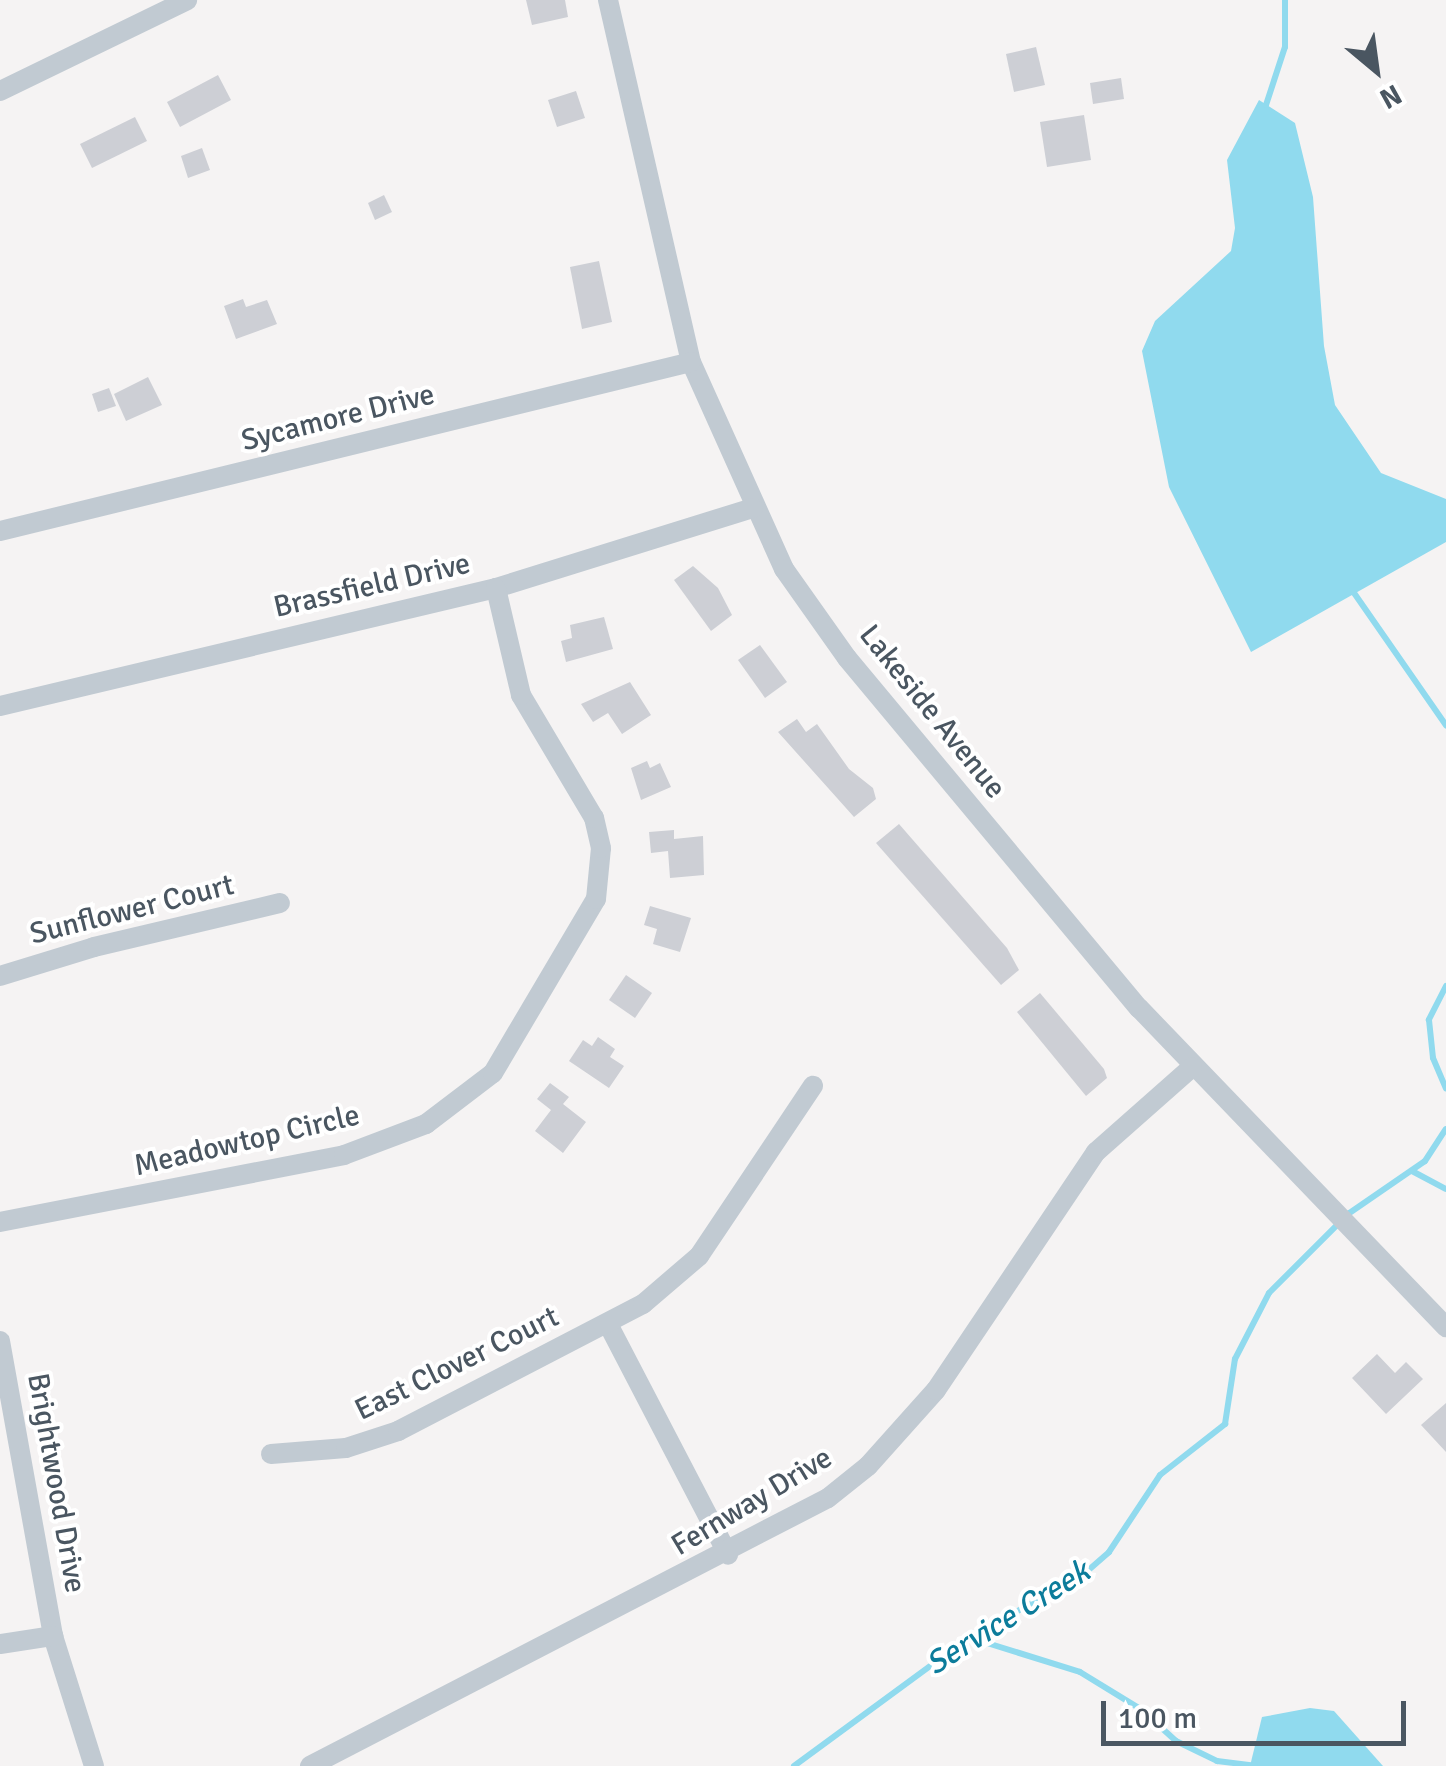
<!DOCTYPE html>
<style>
body{margin:0}
#map{position:relative;width:1446px;height:1766px;overflow:hidden;background:#f5f3f3;font-family:Signika,sans-serif}
div>[style]{position:absolute}
.water>*{inset:0;background:#90daee}
.stream>*{height:6px;margin:-3px;padding:0 3px;transform-origin:3px;border-radius:3px;background:#90daee}
.building>*{inset:0;background:#cdcfd5}
.minor>*{height:20px;margin:-10px;padding:0 10px;transform-origin:10px;border-radius:10px;background:#c1cad2}
span{translate:-50% -50%;white-space:nowrap;text-align:center;line-height:1.15;-webkit-text-stroke:8px #fff;paint-order:stroke}
.street-label{font-size:30px;color:#4a5661}
.water-label{font-size:32px;color:#0c7c9b;font-style:italic}
.north{position:absolute;left:1326px;top:20px;width:100px;height:100px;-webkit-text-stroke:8px #fff;paint-order:stroke;rotate:151deg;font-size:28px;font-weight:700;line-height:40px;text-align:center;color:#4a5661}
.north::after{content:'';display:block;margin:auto;width:35px;height:45px;background:#4a5661;clip-path:polygon(50% 0,100% 100%,50% 72%,0 100%)}
.scale{position:absolute;left:1101px;top:1701px;width:305px;height:45px;box-sizing:border-box;border:5px solid #4a5661;border-top:0;padding-left:12px;font-size:30px;line-height:35px;white-space:nowrap;color:#4a5661;-webkit-text-stroke:8px #fff;paint-order:stroke}
</style>
<div id="map">
<div class="water">
<i style="clip-path:polygon(1259px 100px,1295px 123px,1313px 197px,1324px 346px,1335px 405px,1381px 473px,1446px 499px,1446px 542px,1251px 652px,1169px 487px,1142px 351px,1155px 321px,1231px 251px,1235px 228px,1227px 160px)"></i>
<i style="clip-path:polygon(1310px 1708px,1334px 1711px,1383px 1766px,1250px 1766px,1262px 1717px)"></i>
</div>
<div class="stream">
<i style="left:1266px;top:105px;width:61px;rotate:-71.9deg"></i>
<i style="left:1285px;top:47px;width:47px;rotate:-90deg"></i>
<i style="left:1352px;top:590px;width:165px;rotate:55.2deg"></i>
<i style="left:1446px;top:986px;width:38px;rotate:117deg"></i>
<i style="left:1429px;top:1020px;width:38px;rotate:84deg"></i>
<i style="left:1433px;top:1058px;width:33px;rotate:67deg"></i>
<i style="left:1412px;top:1171px;width:38px;rotate:28deg"></i>
<i style="left:971px;top:1638px;width:114px;rotate:17.3deg"></i>
<i style="left:1080px;top:1672px;width:73px;rotate:31.5deg"></i>
<i style="left:1142px;top:1710px;width:46px;rotate:42.4deg"></i>
<i style="left:1176px;top:1741px;width:46px;rotate:26deg"></i>
<i style="left:1217px;top:1761px;width:38px;rotate:7deg"></i>
<i style="left:794px;top:1766px;width:211px;rotate:-36.3deg"></i>
<i style="left:964px;top:1641px;width:137px;rotate:-29.2deg"></i>
<i style="left:1084px;top:1574px;width:33px;rotate:-41deg"></i>
<i style="left:1109px;top:1552px;width:92px;rotate:-56.5deg"></i>
<i style="left:1160px;top:1475px;width:83px;rotate:-38.1deg"></i>
<i style="left:1225px;top:1424px;width:66px;rotate:-81.3deg"></i>
<i style="left:1235px;top:1359px;width:74px;rotate:-62.7deg"></i>
<i style="left:1269px;top:1293px;width:112px;rotate:-45deg"></i>
<i style="left:1348px;top:1214px;width:93px;rotate:-34.5deg"></i>
<i style="left:1425px;top:1161px;width:38px;rotate:-57deg"></i>
</div>
<div class="building">
<i style="clip-path:polygon(526px 0,565px 0,568px 17px,532px 25px)"></i>
<i style="clip-path:polygon(1036px 47px,1045px 85px,1014px 92px,1006px 54px)"></i>
<i style="clip-path:polygon(218px 75px,231px 100px,180px 127px,167px 102px)"></i>
<i style="clip-path:polygon(1121px 78px,1124px 99px,1093px 104px,1090px 83px)"></i>
<i style="clip-path:polygon(576px 91px,585px 118px,557px 127px,548px 100px)"></i>
<i style="clip-path:polygon(1084px 115px,1091px 160px,1047px 167px,1040px 122px)"></i>
<i style="clip-path:polygon(135px 117px,147px 141px,92px 168px,80px 144px)"></i>
<i style="clip-path:polygon(202px 148px,210px 170px,188px 178px,181px 156px)"></i>
<i style="clip-path:polygon(384px 195px,392px 212px,375px 220px,368px 203px)"></i>
<i style="clip-path:polygon(599px 261px,612px 322px,582px 329px,570px 267px)"></i>
<i style="clip-path:polygon(243px 299px,246px 307px,267px 300px,277px 324px,236px 339px,224px 306px)"></i>
<i style="clip-path:polygon(148px 377px,162px 405px,126px 421px,114px 394px)"></i>
<i style="clip-path:polygon(109px 388px,116px 406px,98px 412px,92px 394px)"></i>
<i style="clip-path:polygon(693px 566px,718px 588px,732px 615px,711px 631px,674px 580px)"></i>
<i style="clip-path:polygon(604px 617px,613px 649px,566px 662px,561px 641px,572px 638px,570px 625px)"></i>
<i style="clip-path:polygon(760px 645px,787px 682px,765px 698px,738px 660px)"></i>
<i style="clip-path:polygon(630px 682px,651px 715px,622px 734px,608px 713px,593px 722px,581px 704px)"></i>
<i style="clip-path:polygon(797px 719px,806px 732px,817px 724px,849px 769px,873px 788px,876px 799px,854px 817px,778px 732px)"></i>
<i style="clip-path:polygon(647px 761px,650px 768px,660px 763px,671px 787px,641px 800px,631px 768px)"></i>
<i style="clip-path:polygon(899px 824px,1007px 948px,1019px 970px,1001px 985px,876px 843px)"></i>
<i style="clip-path:polygon(674px 830px,674px 839px,703px 836px,704px 875px,670px 878px,668px 851px,651px 853px,649px 832px)"></i>
<i style="clip-path:polygon(650px 906px,691px 918px,680px 952px,653px 944px,657px 929px,644px 925px)"></i>
<i style="clip-path:polygon(626px 975px,652px 993px,635px 1018px,609px 1000px)"></i>
<i style="clip-path:polygon(1040px 993px,1104px 1069px,1107px 1078px,1086px 1096px,1017px 1012px)"></i>
<i style="clip-path:polygon(598px 1037px,615px 1049px,610px 1057px,624px 1066px,609px 1088px,569px 1061px,583px 1040px,592px 1046px)"></i>
<i style="clip-path:polygon(550px 1083px,569px 1097px,563px 1104px,586px 1122px,563px 1153px,535px 1131px,551px 1110px,537px 1099px)"></i>
<i style="clip-path:polygon(1377px 1354px,1395px 1373px,1406px 1362px,1423px 1379px,1386px 1414px,1352px 1378px)"></i>
<i style="clip-path:polygon(1446px 1403px,1446px 1452px,1421px 1425px)"></i>
</div>
<div class="minor">
<i style="left:608px;top:0;width:371px;rotate:77.1deg"></i>
<i style="left:691px;top:362px;width:227px;rotate:65.8deg"></i>
<i style="left:784px;top:569px;width:109px;rotate:54.7deg"></i>
<i style="left:847px;top:658px;width:456px;rotate:50.2deg"></i>
<i style="left:1139px;top:1008px;width:443px;rotate:46.1deg"></i>
<i style="left:0;top:91px;width:208px;rotate:-25.9deg"></i>
<i style="left:0;top:531px;width:711px;rotate:-13.74deg"></i>
<i style="left:0;top:706px;width:510px;rotate:-13.38deg"></i>
<i style="left:496px;top:588px;width:269px;rotate:-17.3deg"></i>
<i style="left:0;top:976px;width:98px;rotate:-17.1deg"></i>
<i style="left:94px;top:947px;width:191px;rotate:-13.3deg"></i>
<i style="left:0;top:1222px;width:350px;rotate:-11deg"></i>
<i style="left:344px;top:1155px;width:88px;rotate:-20.7deg"></i>
<i style="left:426px;top:1124px;width:84px;rotate:-37.3deg"></i>
<i style="left:493px;top:1073px;width:202px;rotate:-59.4deg"></i>
<i style="left:596px;top:899px;width:51px;rotate:-84.4deg"></i>
<i style="left:601px;top:848px;width:31px;rotate:-103deg"></i>
<i style="left:594px;top:818px;width:143px;rotate:-120.7deg"></i>
<i style="left:521px;top:695px;width:110px;rotate:-103.2deg"></i>
<i style="left:608px;top:1324px;width:260px;rotate:62.5deg"></i>
<i style="left:0;top:1341px;width:300px;rotate:79.8deg"></i>
<i style="left:53px;top:1636px;width:136px;rotate:72.5deg"></i>
<i style="left:271px;top:1454px;width:75px;rotate:-4.6deg"></i>
<i style="left:346px;top:1448px;width:55px;rotate:-18.1deg"></i>
<i style="left:398px;top:1431px;width:276px;rotate:-27.4deg"></i>
<i style="left:643px;top:1304px;width:74px;rotate:-40.6deg"></i>
<i style="left:699px;top:1256px;width:205px;rotate:-56.2deg"></i>
<i style="left:0;top:1644px;width:54px;rotate:-8.6deg"></i>
<i style="left:310px;top:1766px;width:583px;rotate:-27.36deg"></i>
<i style="left:828px;top:1498px;width:51px;rotate:-38.7deg"></i>
<i style="left:868px;top:1466px;width:102px;rotate:-48.2deg"></i>
<i style="left:936px;top:1390px;width:287px;rotate:-56.1deg"></i>
<i style="left:1096px;top:1152px;width:128px;rotate:-41.5deg"></i>
</div>
<div class="street-label">
<span style="left:338px;top:418px;rotate:-14deg">Sycamore Drive</span>
<span style="left:372px;top:586px;rotate:-13deg">Brassfield Drive</span>
<span style="left:932px;top:712px;rotate:51deg">Lakeside Avenue</span>
<span style="left:132px;top:910px;rotate:-14deg">Sunflower Court</span>
<span style="left:247px;top:1141px;rotate:-13deg">Meadowtop Circle</span>
<span style="left:457px;top:1364px;rotate:-26deg">East Clover Court</span>
<span style="left:56px;top:1483px;rotate:80deg">Brightwood Drive</span>
<span style="left:752px;top:1502px;rotate:-31deg">Fernway Drive</span>
</div>
<div class="water-label">
<span style="left:1008px;top:1618px;rotate:-32deg">Service Creek</span>
</div>
<div class="north">N</div>
<div class="scale">100 m</div>
</div>
